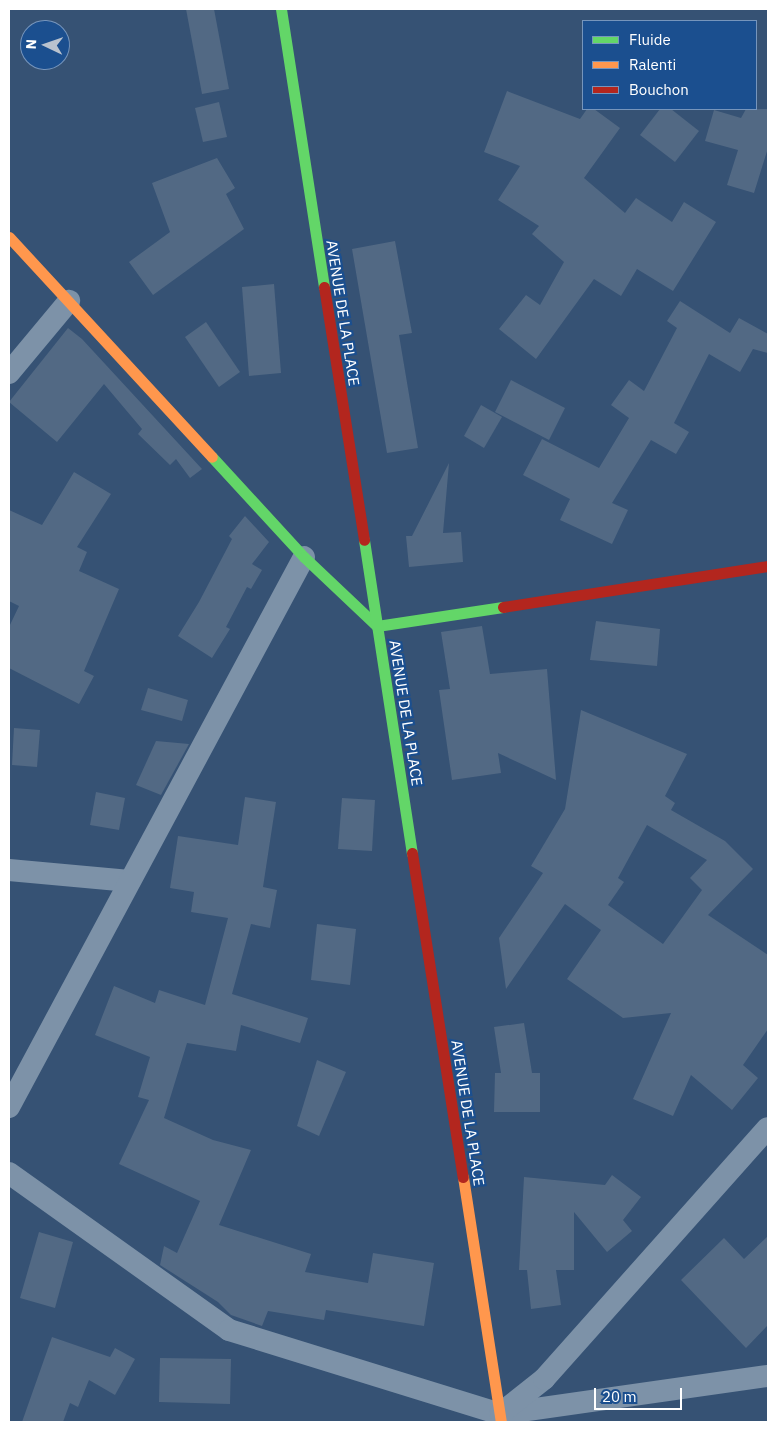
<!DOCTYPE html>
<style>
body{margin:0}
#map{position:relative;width:777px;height:1431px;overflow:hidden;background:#365274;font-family:"IBM Plex Sans",sans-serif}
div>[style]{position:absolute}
.building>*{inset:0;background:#526984}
.street>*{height:22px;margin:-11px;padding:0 11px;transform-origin:11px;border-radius:11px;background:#7d92a8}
.fast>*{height:11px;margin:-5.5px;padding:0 5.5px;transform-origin:5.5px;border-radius:5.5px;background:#63d668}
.slow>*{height:11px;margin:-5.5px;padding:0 5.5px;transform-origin:5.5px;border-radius:5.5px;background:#ff974d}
.jam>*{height:11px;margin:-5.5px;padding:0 5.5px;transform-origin:5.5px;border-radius:5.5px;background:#b3261e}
span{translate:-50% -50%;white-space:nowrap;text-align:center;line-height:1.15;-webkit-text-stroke:4.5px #1b4f8f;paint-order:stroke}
.street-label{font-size:15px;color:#fff}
.frame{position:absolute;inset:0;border:10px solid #fff;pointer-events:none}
.legend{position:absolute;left:582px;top:20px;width:175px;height:90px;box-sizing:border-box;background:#1b4f8f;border:1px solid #7695bc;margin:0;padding:6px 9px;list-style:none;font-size:15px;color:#fff}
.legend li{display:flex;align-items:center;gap:10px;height:25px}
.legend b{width:25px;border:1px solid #7695bc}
.north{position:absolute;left:20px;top:20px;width:50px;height:50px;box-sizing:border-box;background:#1b4f8f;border:1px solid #7695bc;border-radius:50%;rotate:273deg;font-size:14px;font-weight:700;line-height:20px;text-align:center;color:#fff}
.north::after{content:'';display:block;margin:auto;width:18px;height:22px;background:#b9c2ce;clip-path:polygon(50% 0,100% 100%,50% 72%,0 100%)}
.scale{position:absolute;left:594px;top:1388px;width:88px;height:22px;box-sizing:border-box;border:2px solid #fff;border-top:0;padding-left:6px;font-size:15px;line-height:18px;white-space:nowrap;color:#fff;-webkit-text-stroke:4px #1b4f8f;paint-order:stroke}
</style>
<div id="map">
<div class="building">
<i style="clip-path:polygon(186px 9px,214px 9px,229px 89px,202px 94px)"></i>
<i style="clip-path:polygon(507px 91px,580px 119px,587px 109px,594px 109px,620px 128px,584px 178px,625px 213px,636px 198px,672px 222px,684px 202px,716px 222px,673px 291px,637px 269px,621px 296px,594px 279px,536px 359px,499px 329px,526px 295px,540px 305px,564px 262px,532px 234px,539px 226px,498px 200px,520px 166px,484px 152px)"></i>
<i style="clip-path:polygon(219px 102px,227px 137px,203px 142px,195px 108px)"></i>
<i style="clip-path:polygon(660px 109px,671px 109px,699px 131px,675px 162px,640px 135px)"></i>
<i style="clip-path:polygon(746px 109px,768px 109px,768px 148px,754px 193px,727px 185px,738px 150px,705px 141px,714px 110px,741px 118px)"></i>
<i style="clip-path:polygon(217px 158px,235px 188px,226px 194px,244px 229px,153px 295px,129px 262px,170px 232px,152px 183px)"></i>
<i style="clip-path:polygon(395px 241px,412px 333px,399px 335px,418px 448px,387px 453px,352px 249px)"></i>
<i style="clip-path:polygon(274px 284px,281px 373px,249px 376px,242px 287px)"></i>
<i style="clip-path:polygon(680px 301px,730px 333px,739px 318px,768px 334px,768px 353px,753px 349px,740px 372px,709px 354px,674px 423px,689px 432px,676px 454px,651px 440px,612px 503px,628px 510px,612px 544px,560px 520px,570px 499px,523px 475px,542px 439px,599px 468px,629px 418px,611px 405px,629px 380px,644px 391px,677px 328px,667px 321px)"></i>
<i style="clip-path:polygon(206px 322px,240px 372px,219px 387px,185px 337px)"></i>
<i style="clip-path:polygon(68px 328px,82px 339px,202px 469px,190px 478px,176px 459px,170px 465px,138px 434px,142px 429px,104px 384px,57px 442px,9px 402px)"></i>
<i style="clip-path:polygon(511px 380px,565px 408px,549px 440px,495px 412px)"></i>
<i style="clip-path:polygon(481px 405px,502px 417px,484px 448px,464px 436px)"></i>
<i style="clip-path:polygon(449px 463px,443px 533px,461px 532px,463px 562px,409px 567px,406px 536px,412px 536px)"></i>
<i style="clip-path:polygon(74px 472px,111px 494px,77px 547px,87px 552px,79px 571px,119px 589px,84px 671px,94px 676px,79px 704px,9px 668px,9px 627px,19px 606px,9px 601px,9px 510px,42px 525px)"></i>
<i style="clip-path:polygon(245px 516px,269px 542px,252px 564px,262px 570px,251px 589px,247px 587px,226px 627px,230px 629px,212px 658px,178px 636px,199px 602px,232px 539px,229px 536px)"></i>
<i style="clip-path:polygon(596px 621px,660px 629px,657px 666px,590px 660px)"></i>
<i style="clip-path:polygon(482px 626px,490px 674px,547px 669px,556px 780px,498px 753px,501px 773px,452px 780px,439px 690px,450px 689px,441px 632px)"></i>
<i style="clip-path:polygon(148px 688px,188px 700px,182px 721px,141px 710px)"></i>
<i style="clip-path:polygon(evenodd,581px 710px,687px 754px,665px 796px,675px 803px,671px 810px,725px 841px,753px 869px,708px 915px,768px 955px,768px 1029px,743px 1065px,758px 1078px,732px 1110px,691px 1075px,673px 1116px,633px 1099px,671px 1013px,623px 1018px,567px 979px,601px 930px,565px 904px,506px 989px,499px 938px,543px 873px,531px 866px,565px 809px,581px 710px,647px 825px,707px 860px,690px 878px,702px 890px,663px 944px,608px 905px,624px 882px,618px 878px,647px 825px)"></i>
<i style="clip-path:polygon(14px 728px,40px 730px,37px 767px,12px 765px)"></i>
<i style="clip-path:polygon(156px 741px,189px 744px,161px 795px,136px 785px)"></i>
<i style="clip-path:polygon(96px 792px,125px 798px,119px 830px,90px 825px)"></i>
<i style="clip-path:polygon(245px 797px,276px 802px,263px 887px,277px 890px,270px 928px,251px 924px,232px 994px,308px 1018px,300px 1043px,241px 1025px,236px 1051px,187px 1043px,164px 1118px,213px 1140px,251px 1150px,219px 1225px,311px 1254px,305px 1272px,368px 1283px,373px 1253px,434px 1263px,424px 1326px,326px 1310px,324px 1320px,268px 1311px,262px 1326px,231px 1315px,218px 1302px,160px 1265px,164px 1246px,177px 1253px,200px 1201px,119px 1164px,149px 1100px,138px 1097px,150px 1057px,95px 1035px,114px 986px,155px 1003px,159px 990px,205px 1005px,228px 918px,191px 912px,194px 892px,170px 888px,178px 836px,238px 845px)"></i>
<i style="clip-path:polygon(342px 798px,375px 800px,372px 851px,338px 849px)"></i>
<i style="clip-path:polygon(317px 924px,356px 929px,350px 985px,311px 980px)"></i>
<i style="clip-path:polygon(524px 1023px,532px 1073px,540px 1073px,540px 1112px,494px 1112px,495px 1073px,501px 1073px,494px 1027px)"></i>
<i style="clip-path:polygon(317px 1060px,346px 1072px,319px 1136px,297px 1126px)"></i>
<i style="clip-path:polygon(612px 1175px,641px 1197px,623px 1220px,632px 1231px,607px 1252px,574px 1212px,574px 1270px,556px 1270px,561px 1305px,531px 1309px,527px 1270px,519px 1270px,524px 1177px,605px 1185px)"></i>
<i style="clip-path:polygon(39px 1232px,73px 1242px,55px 1308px,20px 1298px)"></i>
<i style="clip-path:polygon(768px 1236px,768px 1325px,746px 1348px,681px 1280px,724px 1238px,744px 1259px)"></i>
<i style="clip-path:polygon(52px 1337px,110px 1357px,115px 1348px,135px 1359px,115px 1395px,89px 1380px,78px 1407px,70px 1403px,63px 1422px,22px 1422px)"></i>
<i style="clip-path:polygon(160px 1358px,231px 1359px,230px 1404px,159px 1402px)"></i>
</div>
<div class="street">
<i style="left:9px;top:373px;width:94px;rotate:-50.2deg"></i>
<i style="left:9px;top:870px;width:121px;rotate:5.2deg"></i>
<i style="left:9px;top:1107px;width:624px;rotate:-61.79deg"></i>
<i style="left:9px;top:1173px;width:270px;rotate:35.5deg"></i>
<i style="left:229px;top:1330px;width:284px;rotate:17.2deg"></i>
<i style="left:500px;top:1414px;width:271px;rotate:-8.1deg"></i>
<i style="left:501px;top:1413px;width:55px;rotate:-38.3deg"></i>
<i style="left:544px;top:1379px;width:336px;rotate:-48.3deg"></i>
</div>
<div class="fast">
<i style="left:281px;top:9px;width:281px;rotate:81.2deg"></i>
<i style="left:212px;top:457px;width:136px;rotate:47.4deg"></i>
<i style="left:304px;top:557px;width:100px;rotate:43.4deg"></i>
<i style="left:377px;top:626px;width:127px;rotate:-8.6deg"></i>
<i style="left:364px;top:540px;width:317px;rotate:81.3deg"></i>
</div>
<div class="slow">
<i style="left:9px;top:237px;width:299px;rotate:47.3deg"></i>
<i style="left:463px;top:1177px;width:248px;rotate:81.2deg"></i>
</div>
<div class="jam">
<i style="left:324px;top:287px;width:256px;rotate:81deg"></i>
<i style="left:503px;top:607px;width:268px;rotate:-8.8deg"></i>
<i style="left:412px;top:853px;width:328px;rotate:81.1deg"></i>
</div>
<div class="street-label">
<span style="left:343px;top:313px;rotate:81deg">AVENUE DE LA PLACE</span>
<span style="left:406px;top:713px;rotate:81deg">AVENUE DE LA PLACE</span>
<span style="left:468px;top:1113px;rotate:81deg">AVENUE DE LA PLACE</span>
</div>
<div class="frame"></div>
<ul class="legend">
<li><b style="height:6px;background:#63d668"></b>Fluide</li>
<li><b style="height:6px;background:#ff974d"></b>Ralenti</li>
<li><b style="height:6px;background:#b3261e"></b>Bouchon</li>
</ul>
<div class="north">N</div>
<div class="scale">20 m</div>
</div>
